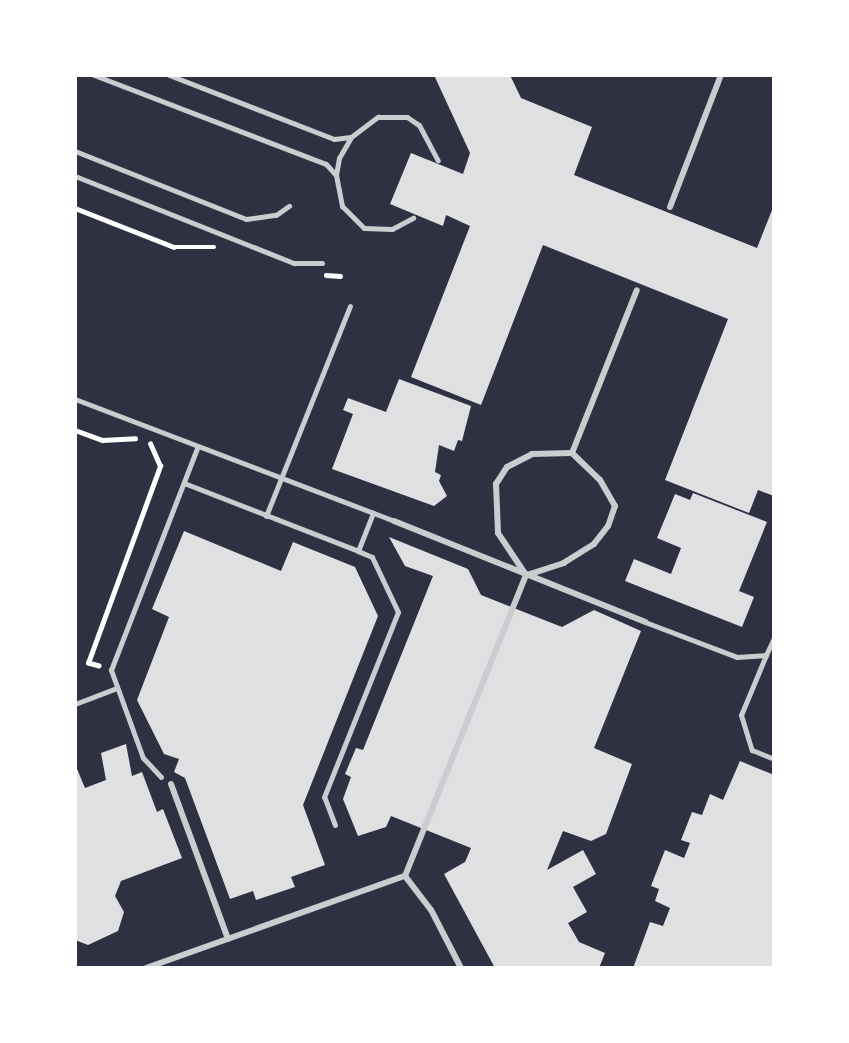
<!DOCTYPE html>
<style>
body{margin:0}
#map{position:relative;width:849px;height:1043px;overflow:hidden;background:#2d3142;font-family:"Noto Serif",serif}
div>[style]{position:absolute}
.building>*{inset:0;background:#e0e0e3}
.path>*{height:4.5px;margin:-2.25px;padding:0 2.25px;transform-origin:2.25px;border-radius:2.25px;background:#fff}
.service>*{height:5px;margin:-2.5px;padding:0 2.5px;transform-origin:2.5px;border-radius:2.5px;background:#caccd0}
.pedestrian>*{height:6px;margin:-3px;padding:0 3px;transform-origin:3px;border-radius:3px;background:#caccd0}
span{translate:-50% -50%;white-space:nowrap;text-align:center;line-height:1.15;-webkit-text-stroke:7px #fff;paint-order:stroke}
.frame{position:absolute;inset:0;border:77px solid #fff;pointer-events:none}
</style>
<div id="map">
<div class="building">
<i style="clip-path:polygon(434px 75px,510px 75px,521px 98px,592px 127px,574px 175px,757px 248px,774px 205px,774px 496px,758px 490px,749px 513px,665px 480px,728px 319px,543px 245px,481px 405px,411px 377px,470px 226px,446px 215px,443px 226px,390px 204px,411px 153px,463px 174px,470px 153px)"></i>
<i style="clip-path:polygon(399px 379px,471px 406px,462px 441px,458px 440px,454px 451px,439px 445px,435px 472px,441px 475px,439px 481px,447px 496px,434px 506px,332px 469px,353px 414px,343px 410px,348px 398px,386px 412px)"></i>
<i style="clip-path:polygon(693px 493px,767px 522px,739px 591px,754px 597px,742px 627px,625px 581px,634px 559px,671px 574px,681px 548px,657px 538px,675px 494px,690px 500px)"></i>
<i style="clip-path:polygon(184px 531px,281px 571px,293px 542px,355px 567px,378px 616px,303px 805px,325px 865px,291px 877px,295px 887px,256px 900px,253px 891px,230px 899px,185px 778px,174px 772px,179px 759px,164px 754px,137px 700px,169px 617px,152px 609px)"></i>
<i style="clip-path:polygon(389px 537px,468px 569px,481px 595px,562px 627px,594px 610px,641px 631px,594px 748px,632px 764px,606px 834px,591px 841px,563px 831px,547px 870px,583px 850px,596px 874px,573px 887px,587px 912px,568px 923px,579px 942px,605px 953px,599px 968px,495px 968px,444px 874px,465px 862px,471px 848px,391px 816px,386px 827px,358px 836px,343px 799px,351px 777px,345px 774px,356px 748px,363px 750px,433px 576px,405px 566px)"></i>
<i style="clip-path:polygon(126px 744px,132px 776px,142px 772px,157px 812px,163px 809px,182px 858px,121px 881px,115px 896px,124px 912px,118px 931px,88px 945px,75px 940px,75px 764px,85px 788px,106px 780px,101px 753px)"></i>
<i style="clip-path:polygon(740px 761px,774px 775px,774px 968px,633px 968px,650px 922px,663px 926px,670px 908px,655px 901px,659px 889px,651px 886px,665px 850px,684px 858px,690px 843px,681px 840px,692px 812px,702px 815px,710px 794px,723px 800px)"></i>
</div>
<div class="path">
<i style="left:75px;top:208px;width:106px;rotate:21.5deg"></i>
<i style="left:174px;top:247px;width:40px"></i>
<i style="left:326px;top:275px;width:14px;rotate:4deg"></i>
<i style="left:75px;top:430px;width:29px;rotate:20deg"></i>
<i style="left:102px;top:440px;width:33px;rotate:-3deg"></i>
<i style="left:99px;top:666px;width:11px;rotate:-165deg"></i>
<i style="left:88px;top:663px;width:210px;rotate:-69.9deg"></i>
<i style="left:160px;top:466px;width:24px;rotate:-114deg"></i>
</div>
<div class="service">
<i style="left:94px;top:75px;width:248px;rotate:21deg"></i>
<i style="left:326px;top:164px;width:15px;rotate:48deg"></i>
<i style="left:336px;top:175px;width:32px;rotate:79deg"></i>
<i style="left:342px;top:206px;width:31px;rotate:45deg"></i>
<i style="left:364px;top:228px;width:28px;rotate:2deg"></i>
<i style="left:392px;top:229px;width:24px;rotate:-28deg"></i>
<i style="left:169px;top:75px;width:177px;rotate:21.2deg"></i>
<i style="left:334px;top:139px;width:17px;rotate:-7deg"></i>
<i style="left:75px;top:151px;width:184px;rotate:21.7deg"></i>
<i style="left:246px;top:219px;width:30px;rotate:-8deg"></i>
<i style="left:276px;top:215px;width:16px;rotate:-35deg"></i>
<i style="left:336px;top:175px;width:17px;rotate:-80deg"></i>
<i style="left:339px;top:158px;width:24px;rotate:-60deg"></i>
<i style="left:351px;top:137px;width:34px;rotate:-37deg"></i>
<i style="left:378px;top:117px;width:29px"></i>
<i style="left:407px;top:117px;width:14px;rotate:34deg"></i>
<i style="left:419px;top:125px;width:40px;rotate:62deg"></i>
<i style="left:75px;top:176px;width:236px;rotate:21.7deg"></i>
<i style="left:294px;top:263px;width:28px"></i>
<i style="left:75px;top:399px;width:342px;rotate:20.9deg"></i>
<i style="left:184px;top:483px;width:187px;rotate:21.3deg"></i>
<i style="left:358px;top:551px;width:41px;rotate:-68.5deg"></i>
<i style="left:266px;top:516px;width:226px;rotate:-68.2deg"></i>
<i style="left:645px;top:622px;width:98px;rotate:20.8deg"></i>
<i style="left:737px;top:657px;width:29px;rotate:-4deg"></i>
<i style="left:766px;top:655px;width:19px;rotate:-65deg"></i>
<i style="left:766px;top:655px;width:65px;rotate:112.6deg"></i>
<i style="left:741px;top:715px;width:37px;rotate:73deg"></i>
<i style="left:752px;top:750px;width:24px;rotate:22deg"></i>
<i style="left:75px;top:704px;width:45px;rotate:-20.9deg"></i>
<i style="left:161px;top:777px;width:26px;rotate:-133deg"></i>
<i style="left:143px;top:758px;width:94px;rotate:-110deg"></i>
<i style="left:111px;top:670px;width:240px;rotate:-68.8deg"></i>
<i style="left:335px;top:825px;width:30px;rotate:-111deg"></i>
<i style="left:324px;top:797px;width:199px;rotate:-68.2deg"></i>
<i style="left:398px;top:612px;width:61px;rotate:-115.3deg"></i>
<i style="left:372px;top:557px;width:15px;rotate:-157deg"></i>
</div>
<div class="pedestrian">
<i style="left:670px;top:207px;width:142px;rotate:-68.9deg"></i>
<i style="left:572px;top:453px;width:39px;rotate:44deg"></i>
<i style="left:600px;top:480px;width:30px;rotate:60deg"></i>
<i style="left:615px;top:506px;width:21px;rotate:109deg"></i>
<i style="left:608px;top:526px;width:23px;rotate:128deg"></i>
<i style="left:594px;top:544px;width:36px;rotate:148deg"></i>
<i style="left:564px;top:563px;width:40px;rotate:162deg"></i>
<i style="left:526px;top:575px;width:50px;rotate:-123.7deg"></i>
<i style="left:498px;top:533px;width:49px;rotate:-92.3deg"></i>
<i style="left:496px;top:484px;width:20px;rotate:-57deg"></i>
<i style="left:507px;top:467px;width:28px;rotate:-27deg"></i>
<i style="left:532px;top:454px;width:40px;rotate:-1.4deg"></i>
<i style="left:572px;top:453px;width:175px;rotate:-68.3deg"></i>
<i style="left:394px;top:521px;width:271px;rotate:21.9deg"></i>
<i style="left:171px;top:784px;width:165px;rotate:69.8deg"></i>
<i style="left:146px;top:968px;width:275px;rotate:-19.6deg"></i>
<i style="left:461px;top:968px;width:65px;rotate:-117.3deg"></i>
<i style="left:431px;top:910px;width:43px;rotate:-127.4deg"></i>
<i style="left:405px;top:876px;width:324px;rotate:-68.1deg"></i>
</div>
<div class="frame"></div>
</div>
